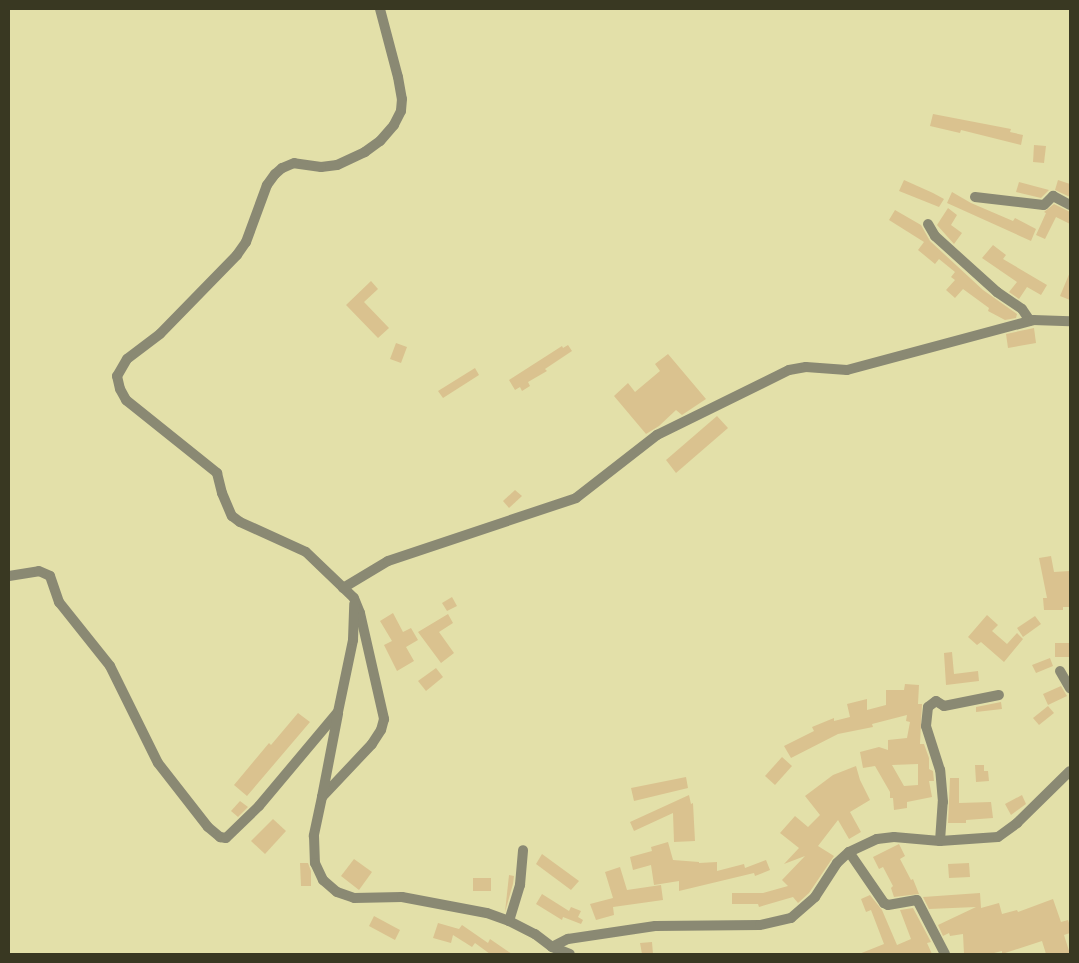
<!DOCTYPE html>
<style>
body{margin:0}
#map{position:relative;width:1079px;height:963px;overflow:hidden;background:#e3e0a9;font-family:"Roboto Condensed",sans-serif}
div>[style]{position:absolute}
.building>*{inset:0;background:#dac28f}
.street>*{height:10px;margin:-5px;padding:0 5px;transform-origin:5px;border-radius:5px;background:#8a8973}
span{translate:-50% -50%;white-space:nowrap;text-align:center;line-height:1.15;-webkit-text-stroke:5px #fffef3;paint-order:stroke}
.frame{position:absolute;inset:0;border:10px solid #393822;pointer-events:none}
</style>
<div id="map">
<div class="building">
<i style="clip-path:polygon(933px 114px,1011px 129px,1010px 132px,1023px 135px,1021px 145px,961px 130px,960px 133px,930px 126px)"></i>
<i style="clip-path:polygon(1034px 145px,1046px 146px,1044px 163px,1033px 162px)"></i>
<i style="clip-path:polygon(904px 180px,933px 193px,944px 199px,939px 207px,899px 191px)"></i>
<i style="clip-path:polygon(1058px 180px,1070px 184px,1070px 197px,1055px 190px)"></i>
<i style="clip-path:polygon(1019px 182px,1049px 190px,1041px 198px,1016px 192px)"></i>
<i style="clip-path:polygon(952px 192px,971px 203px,1013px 221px,1015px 218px,1036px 229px,1031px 241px,947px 203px)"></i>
<i style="clip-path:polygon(1054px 204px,1070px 212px,1070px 224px,1056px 217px,1045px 239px,1036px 235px,1046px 213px,1044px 212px)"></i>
<i style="clip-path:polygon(948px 208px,957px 215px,951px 225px,962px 233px,954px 244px,937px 225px)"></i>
<i style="clip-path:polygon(895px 210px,921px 225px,930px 241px,983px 290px,1017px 314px,1016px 318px,1005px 320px,988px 311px,989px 308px,963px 289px,955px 298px,946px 290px,955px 280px,951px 277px,955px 272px,939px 259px,935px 264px,918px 250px,924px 242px,889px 220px)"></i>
<i style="clip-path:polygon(993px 245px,1006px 255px,1003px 259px,1047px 285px,1041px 295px,1027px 287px,1019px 299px,1009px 292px,1017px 282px,982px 258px)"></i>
<i style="clip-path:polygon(1070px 272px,1070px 300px,1060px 296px)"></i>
<i style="clip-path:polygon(371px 281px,378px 289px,364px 302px,389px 328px,378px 338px,346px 305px)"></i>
<i style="clip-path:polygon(1034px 328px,1036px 343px,1008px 348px,1006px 334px)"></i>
<i style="clip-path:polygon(396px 343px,407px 347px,401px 363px,390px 359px)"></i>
<i style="clip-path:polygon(568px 345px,572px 351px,545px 369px,547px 371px,528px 382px,530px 386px,522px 391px,520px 387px,515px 390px,509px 380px,562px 346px,563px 348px)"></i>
<i style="clip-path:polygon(668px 354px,706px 399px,682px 415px,676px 410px,659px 426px,646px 434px,614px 396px,628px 383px,635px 392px,660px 371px,655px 364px)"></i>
<i style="clip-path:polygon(475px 368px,479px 375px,443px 398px,438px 391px)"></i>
<i style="clip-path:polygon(717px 416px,728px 428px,676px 473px,666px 460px)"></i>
<i style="clip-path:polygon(515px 490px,522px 496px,509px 508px,503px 501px)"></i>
<i style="clip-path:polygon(1051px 556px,1054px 572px,1070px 571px,1070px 607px,1063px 607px,1063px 610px,1044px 610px,1043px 598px,1047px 598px,1039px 558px)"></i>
<i style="clip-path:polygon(452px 597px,457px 606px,447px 611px,442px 603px)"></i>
<i style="clip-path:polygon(393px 613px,403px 632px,411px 628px,418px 640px,406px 647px,414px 661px,397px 671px,384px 645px,392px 641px,380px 621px)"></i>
<i style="clip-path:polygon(448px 614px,453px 623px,439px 632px,454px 653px,441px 663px,418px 632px)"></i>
<i style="clip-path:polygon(987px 615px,998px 625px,992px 631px,1007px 644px,1017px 633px,1023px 639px,1004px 662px,981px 642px,977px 645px,968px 637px)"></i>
<i style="clip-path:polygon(1035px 616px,1041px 624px,1023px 637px,1017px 628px)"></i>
<i style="clip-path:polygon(1055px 643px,1070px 643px,1070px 657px,1055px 657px)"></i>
<i style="clip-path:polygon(952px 652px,954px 674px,978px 671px,979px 681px,946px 685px,944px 653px)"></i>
<i style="clip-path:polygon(1050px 658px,1053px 666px,1036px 673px,1032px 665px)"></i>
<i style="clip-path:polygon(436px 668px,443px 677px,426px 691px,418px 681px)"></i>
<i style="clip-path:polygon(evenodd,905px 684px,919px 685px,918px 704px,922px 704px,920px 744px,924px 744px,929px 758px,929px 769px,933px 771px,934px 781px,929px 781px,932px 797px,907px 802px,907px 808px,894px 810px,893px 798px,890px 798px,890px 792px,875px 766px,863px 768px,860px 752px,879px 747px,888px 750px,888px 740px,907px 738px,910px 722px,906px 721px,907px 715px,872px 724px,873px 727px,838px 734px,791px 758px,784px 746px,814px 731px,812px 727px,834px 718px,834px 721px,850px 717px,847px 704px,867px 699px,867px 710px,886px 705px,886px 690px,904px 690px,905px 684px,918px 764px,918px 785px,904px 786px,892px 765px,918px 764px)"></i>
<i style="clip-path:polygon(1061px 686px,1067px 696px,1048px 705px,1043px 694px)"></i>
<i style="clip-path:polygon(1001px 702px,1002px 709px,976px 712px,976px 707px)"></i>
<i style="clip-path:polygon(1048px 706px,1054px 713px,1039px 725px,1033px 718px)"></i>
<i style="clip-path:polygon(298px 713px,310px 722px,247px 796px,234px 785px,269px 743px,271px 745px)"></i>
<i style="clip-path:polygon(782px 757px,792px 766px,775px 785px,765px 776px)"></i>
<i style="clip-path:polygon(975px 765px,984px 765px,984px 771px,988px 771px,989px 781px,976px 782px)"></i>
<i style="clip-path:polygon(856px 766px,860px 780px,870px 800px,850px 812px,861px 832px,849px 839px,838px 820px,818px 846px,834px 856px,809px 893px,798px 903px,793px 897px,759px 907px,758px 904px,732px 904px,732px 893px,763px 893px,788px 886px,782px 880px,805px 856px,784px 864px,799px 848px,780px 833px,795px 816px,808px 827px,820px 815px,805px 796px,833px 775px)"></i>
<i style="clip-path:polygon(686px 777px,688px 788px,634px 801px,631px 788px)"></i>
<i style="clip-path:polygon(950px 778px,959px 778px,959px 803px,991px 802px,993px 818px,966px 820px,966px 823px,948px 823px)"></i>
<i style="clip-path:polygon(689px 795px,691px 804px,693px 803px,695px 841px,674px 842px,673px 813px,634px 831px,630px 822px)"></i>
<i style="clip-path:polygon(1022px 795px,1026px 804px,1011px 815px,1005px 804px)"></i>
<i style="clip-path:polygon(240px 801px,248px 807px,238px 817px,231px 811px)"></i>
<i style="clip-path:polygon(273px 819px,286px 831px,265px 854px,251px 841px)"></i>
<i style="clip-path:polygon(668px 842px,673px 860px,699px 862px,699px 863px,717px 862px,717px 871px,744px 864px,745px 868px,766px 860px,770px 870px,755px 876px,754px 873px,679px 891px,679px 881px,654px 885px,651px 865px,633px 870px,630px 857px,652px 851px,651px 847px)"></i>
<i style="clip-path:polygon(899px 844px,905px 856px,900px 859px,911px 880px,913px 879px,919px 894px,894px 897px,891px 888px,893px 886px,883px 867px,879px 869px,873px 857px)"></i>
<i style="clip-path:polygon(542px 854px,579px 881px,571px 890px,536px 864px)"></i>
<i style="clip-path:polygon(354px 859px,372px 872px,359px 890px,341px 876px)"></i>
<i style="clip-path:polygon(300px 863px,308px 863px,311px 871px,311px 886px,301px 886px)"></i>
<i style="clip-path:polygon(969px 863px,970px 877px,949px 878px,948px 864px)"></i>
<i style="clip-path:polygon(620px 867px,627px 890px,661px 885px,663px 900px,613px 907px,614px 915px,596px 920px,590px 904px,613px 898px,605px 872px)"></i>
<i style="clip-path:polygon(509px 875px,514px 876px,513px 884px,505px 912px)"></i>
<i style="clip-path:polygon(473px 878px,491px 878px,491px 891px,473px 891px)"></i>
<i style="clip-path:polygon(980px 893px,981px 908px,999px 903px,1002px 914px,1017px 910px,1018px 912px,1053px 899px,1061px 922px,1068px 920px,1070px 926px,1070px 933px,1064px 935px,1070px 954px,1046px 954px,1042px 941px,1002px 954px,1002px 951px,990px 954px,964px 954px,963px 934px,950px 936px,949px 933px,943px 936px,938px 925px,976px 907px,929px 909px,923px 897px)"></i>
<i style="clip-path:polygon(542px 894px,569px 911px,571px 907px,581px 911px,578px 917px,583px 920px,581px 924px,563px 917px,562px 920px,536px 904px)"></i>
<i style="clip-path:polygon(870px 895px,882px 910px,897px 945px,911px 939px,900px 910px,913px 908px,931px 942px,927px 943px,932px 954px,859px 954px,884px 944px,871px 910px,866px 912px,861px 899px)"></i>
<i style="clip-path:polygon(374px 916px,400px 930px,395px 940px,369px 926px)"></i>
<i style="clip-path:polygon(438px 923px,459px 929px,462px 925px,488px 943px,490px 939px,512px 954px,490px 954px,475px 943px,472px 947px,453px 935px,451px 943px,433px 938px)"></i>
<i style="clip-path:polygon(652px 942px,653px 954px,642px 954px,640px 943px)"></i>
</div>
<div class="street">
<i style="left:380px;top:9px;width:70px;rotate:75.2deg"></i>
<i style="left:398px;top:77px;width:22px;rotate:80deg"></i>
<i style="left:402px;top:99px;width:12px;rotate:95deg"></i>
<i style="left:401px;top:111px;width:16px;rotate:117deg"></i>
<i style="left:394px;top:125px;width:21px;rotate:131deg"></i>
<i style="left:380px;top:141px;width:19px;rotate:144deg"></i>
<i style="left:365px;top:152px;width:31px;rotate:155deg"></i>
<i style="left:337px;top:165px;width:16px;rotate:173deg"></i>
<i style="left:321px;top:167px;width:27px;rotate:-172deg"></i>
<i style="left:294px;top:163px;width:13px;rotate:157deg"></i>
<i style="left:282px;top:168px;width:9px;rotate:139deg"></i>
<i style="left:275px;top:174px;width:14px;rotate:126deg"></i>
<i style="left:267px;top:185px;width:61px;rotate:110.2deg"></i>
<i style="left:246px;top:242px;width:16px;rotate:125deg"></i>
<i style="left:237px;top:255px;width:110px;rotate:134.3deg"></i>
<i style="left:160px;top:334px;width:41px;rotate:142.9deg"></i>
<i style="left:127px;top:359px;width:20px;rotate:120deg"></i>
<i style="left:117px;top:376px;width:13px;rotate:77deg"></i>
<i style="left:120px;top:389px;width:13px;rotate:61deg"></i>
<i style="left:126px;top:400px;width:117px;rotate:38.7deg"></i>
<i style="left:217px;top:473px;width:21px;rotate:76deg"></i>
<i style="left:222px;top:493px;width:25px;rotate:67deg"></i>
<i style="left:232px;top:516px;width:10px;rotate:37deg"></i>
<i style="left:240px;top:522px;width:72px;rotate:24.4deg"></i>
<i style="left:306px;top:552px;width:66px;rotate:43.8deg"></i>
<i style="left:354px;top:598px;width:16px;rotate:68deg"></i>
<i style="left:360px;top:613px;width:109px;rotate:77.2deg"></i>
<i style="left:384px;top:719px;width:11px;rotate:105deg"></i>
<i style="left:381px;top:730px;width:17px;rotate:123deg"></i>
<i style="left:372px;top:744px;width:73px;rotate:133.3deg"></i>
<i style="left:322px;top:797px;width:40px;rotate:102deg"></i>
<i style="left:314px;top:836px;width:27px;rotate:88deg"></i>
<i style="left:315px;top:863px;width:19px;rotate:65deg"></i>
<i style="left:323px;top:880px;width:18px;rotate:41deg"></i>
<i style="left:337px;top:892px;width:18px;rotate:19deg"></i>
<i style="left:354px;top:898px;width:48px;rotate:-1.2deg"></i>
<i style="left:402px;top:897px;width:86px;rotate:10.7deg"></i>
<i style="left:487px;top:913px;width:23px;rotate:20deg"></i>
<i style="left:509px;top:921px;width:29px;rotate:27deg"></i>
<i style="left:535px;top:934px;width:21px;rotate:37deg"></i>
<i style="left:552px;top:947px;width:19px;rotate:21deg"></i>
<i style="left:975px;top:197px;width:69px;rotate:6.6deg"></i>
<i style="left:1044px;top:205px;width:13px;rotate:-45deg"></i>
<i style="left:1053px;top:196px;width:19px;rotate:28deg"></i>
<i style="left:928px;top:224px;width:14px;rotate:60deg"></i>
<i style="left:935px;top:236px;width:84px;rotate:42.1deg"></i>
<i style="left:997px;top:292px;width:30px;rotate:34deg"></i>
<i style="left:1022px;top:309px;width:14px;rotate:56deg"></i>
<i style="left:9px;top:576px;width:30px;rotate:-9deg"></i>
<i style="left:39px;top:571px;width:12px;rotate:24deg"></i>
<i style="left:50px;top:576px;width:28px;rotate:71deg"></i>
<i style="left:59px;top:602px;width:82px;rotate:51.4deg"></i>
<i style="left:110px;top:666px;width:108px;rotate:63.7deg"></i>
<i style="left:158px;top:763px;width:81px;rotate:52deg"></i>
<i style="left:208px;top:827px;width:16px;rotate:40deg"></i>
<i style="left:220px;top:837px;width:6px;rotate:9deg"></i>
<i style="left:226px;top:838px;width:46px;rotate:-44.1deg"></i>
<i style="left:259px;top:806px;width:123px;rotate:-50deg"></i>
<i style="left:338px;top:712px;width:74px;rotate:-78.2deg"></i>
<i style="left:353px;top:640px;width:36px;rotate:-88deg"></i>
<i style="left:343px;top:588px;width:52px;rotate:-31deg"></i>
<i style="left:388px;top:561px;width:198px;rotate:-18.5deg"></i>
<i style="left:576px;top:498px;width:103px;rotate:-37.9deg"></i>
<i style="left:657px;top:435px;width:147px;rotate:-26.2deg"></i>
<i style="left:789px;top:370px;width:17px;rotate:-10deg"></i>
<i style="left:806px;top:367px;width:41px;rotate:4.2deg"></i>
<i style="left:847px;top:370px;width:193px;rotate:-15deg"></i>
<i style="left:1033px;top:320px;width:37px;rotate:2deg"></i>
<i style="left:1060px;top:671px;width:20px;rotate:60deg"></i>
<i style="left:322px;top:797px;width:85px;rotate:-79.1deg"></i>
<i style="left:940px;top:841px;width:39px;rotate:-86deg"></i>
<i style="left:943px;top:802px;width:32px;rotate:-95deg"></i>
<i style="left:940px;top:770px;width:46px;rotate:-107.7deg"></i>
<i style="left:926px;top:726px;width:19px;rotate:-84deg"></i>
<i style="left:928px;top:707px;width:10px;rotate:-37deg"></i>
<i style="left:936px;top:701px;width:9px;rotate:32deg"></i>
<i style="left:944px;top:706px;width:56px;rotate:-11.3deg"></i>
<i style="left:849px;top:852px;width:62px;rotate:55.5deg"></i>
<i style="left:884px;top:903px;width:4px;rotate:27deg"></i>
<i style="left:888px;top:905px;width:29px;rotate:-10deg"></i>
<i style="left:917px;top:900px;width:61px;rotate:62.6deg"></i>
<i style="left:509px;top:921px;width:38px;rotate:-73deg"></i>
<i style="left:520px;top:885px;width:35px;rotate:-85deg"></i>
<i style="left:552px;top:947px;width:18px;rotate:-27deg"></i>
<i style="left:568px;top:939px;width:88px;rotate:-8.5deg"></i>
<i style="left:655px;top:926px;width:105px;rotate:-0.5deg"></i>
<i style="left:760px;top:925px;width:32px;rotate:-13deg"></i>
<i style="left:791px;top:918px;width:32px;rotate:-41deg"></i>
<i style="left:815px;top:897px;width:40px;rotate:-57.1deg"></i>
<i style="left:837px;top:863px;width:16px;rotate:-43deg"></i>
<i style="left:849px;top:852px;width:31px;rotate:-25deg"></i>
<i style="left:877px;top:839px;width:17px;rotate:-7deg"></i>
<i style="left:894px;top:837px;width:46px;rotate:5deg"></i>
<i style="left:940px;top:841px;width:58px;rotate:-3.9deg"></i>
<i style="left:998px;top:837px;width:24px;rotate:-36deg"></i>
<i style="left:1017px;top:823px;width:74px;rotate:-44.5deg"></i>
</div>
<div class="frame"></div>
</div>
